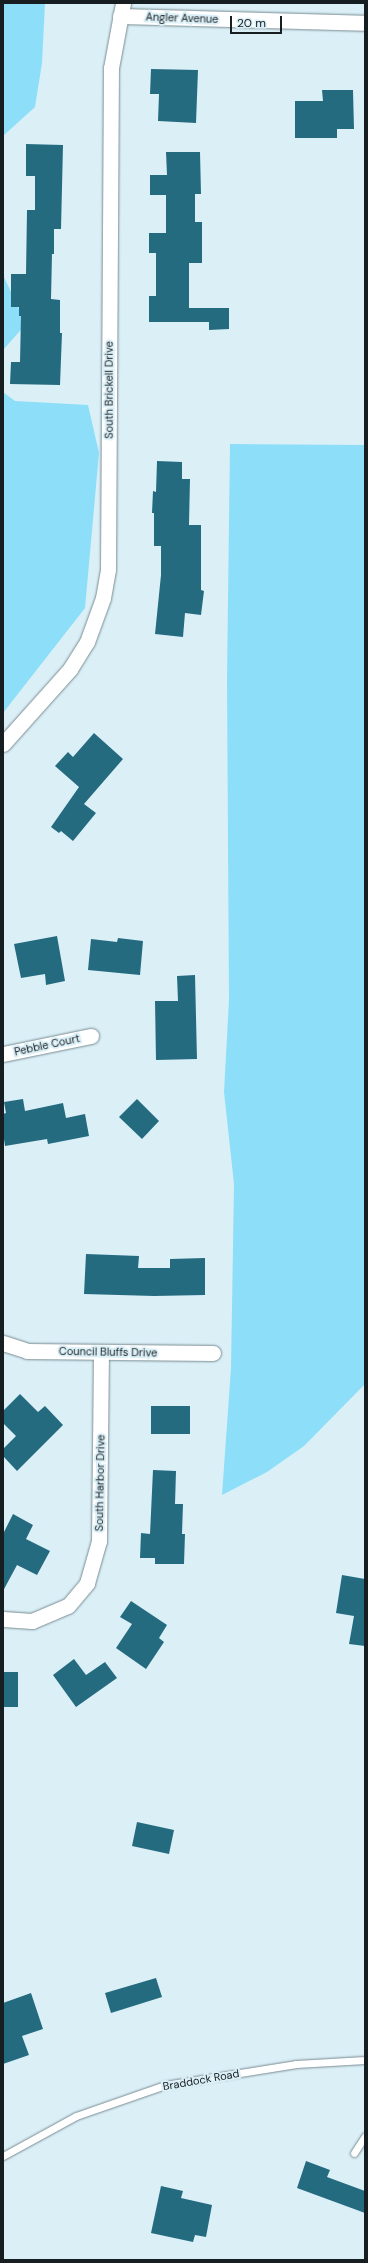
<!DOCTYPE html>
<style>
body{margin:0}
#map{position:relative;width:368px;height:2263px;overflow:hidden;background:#dbeff7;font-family:"DM Sans",sans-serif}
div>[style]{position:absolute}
.green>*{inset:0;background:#8ddef9}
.building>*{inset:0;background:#246b80}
.roads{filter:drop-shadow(0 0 1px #798c92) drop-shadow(0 0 1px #798c92)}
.service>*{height:7px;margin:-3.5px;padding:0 3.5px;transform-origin:3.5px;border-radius:3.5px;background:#fff}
.minor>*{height:15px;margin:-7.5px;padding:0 7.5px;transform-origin:7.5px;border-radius:7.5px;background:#fff}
span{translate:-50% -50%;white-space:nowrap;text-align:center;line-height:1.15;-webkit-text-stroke:4px #dbeff7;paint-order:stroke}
.street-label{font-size:11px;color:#171e21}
.frame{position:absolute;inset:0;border:4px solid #171e21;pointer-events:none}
.scale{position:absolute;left:230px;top:16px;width:52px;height:18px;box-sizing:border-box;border:2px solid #171e21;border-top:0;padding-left:5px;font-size:12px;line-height:14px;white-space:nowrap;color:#171e21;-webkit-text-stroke:3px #dbeff7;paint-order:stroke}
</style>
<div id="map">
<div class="green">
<i style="clip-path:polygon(3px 3px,45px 3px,42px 63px,35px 107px,3px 136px)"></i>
<i style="clip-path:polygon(3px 275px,26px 324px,3px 350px)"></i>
<i style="clip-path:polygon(3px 392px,15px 401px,88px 405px,99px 453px,85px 608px,3px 713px)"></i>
<i style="clip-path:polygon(230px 444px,365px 445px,365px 1384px,304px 1446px,267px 1472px,222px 1495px,231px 1368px,234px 1184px,224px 1092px,229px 1000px,227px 680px)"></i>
</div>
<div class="building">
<i style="clip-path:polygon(151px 69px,198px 70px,196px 123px,158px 121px,159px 94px,150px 94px)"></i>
<i style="clip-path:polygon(322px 90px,353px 90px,354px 129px,337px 129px,337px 138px,295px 138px,295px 101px,323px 101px)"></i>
<i style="clip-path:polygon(26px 144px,63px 145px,61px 229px,54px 229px,54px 254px,52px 254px,51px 299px,60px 300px,60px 333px,62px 333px,60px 385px,10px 384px,11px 362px,20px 362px,21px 316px,19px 316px,19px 307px,11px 307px,11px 274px,26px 274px,27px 210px,35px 210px,35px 176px,26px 176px)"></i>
<i style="clip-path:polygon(166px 152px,200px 152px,201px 194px,195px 194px,195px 222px,202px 222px,202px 263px,189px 263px,189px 308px,229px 308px,229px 329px,209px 330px,209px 322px,149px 322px,149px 296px,156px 296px,156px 253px,149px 253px,149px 233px,166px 233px,166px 195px,150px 195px,150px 175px,167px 175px)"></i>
<i style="clip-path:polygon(157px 461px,182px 462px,182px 479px,190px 479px,189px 525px,201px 525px,201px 590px,204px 591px,201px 615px,185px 613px,183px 637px,155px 634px,161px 575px,161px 546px,154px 546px,154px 513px,152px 513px,153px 491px,156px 492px)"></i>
<i style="clip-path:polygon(94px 733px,123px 759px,84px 804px,96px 813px,73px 841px,61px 831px,59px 833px,51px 827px,79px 787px,55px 766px,68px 752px,73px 757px)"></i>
<i style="clip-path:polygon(57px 936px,65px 981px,46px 985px,45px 974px,21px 978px,14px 944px)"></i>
<i style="clip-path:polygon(118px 938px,143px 941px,140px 975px,88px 970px,91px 939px,117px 942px)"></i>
<i style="clip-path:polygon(195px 975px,197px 1059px,156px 1060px,155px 1001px,178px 1001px,177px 976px)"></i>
<i style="clip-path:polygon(23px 1099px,25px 1111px,63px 1103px,66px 1118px,85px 1114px,89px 1136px,48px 1144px,47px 1139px,5px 1146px,3px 1132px,3px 1114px,6px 1113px,4px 1102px)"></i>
<i style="clip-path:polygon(137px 1099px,159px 1121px,142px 1139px,119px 1117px)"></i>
<i style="clip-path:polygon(86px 1254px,139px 1256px,138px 1268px,170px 1268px,170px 1259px,205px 1258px,205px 1295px,154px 1296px,84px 1294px)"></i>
<i style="clip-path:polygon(20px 1394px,38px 1412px,45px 1406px,63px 1425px,17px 1471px,3px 1456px,3px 1449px,16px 1436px,3px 1423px,3px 1411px)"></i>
<i style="clip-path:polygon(151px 1406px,190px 1406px,190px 1434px,151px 1434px)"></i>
<i style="clip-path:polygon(153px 1470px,176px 1471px,175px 1504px,183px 1504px,182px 1534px,185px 1534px,184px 1564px,155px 1564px,155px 1558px,140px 1558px,141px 1533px,150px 1534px)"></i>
<i style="clip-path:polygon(13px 1514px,33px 1525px,26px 1539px,50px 1551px,37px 1575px,17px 1565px,3px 1591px,3px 1534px)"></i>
<i style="clip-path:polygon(342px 1575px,365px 1579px,365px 1646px,349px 1644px,354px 1616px,336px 1613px)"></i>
<i style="clip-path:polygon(131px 1601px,167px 1625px,159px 1638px,164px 1642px,146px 1669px,116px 1648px,132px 1624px,120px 1617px)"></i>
<i style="clip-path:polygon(74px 1659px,86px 1675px,105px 1662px,117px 1678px,76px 1707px,53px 1675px)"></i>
<i style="clip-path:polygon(3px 1672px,18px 1672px,18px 1707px,3px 1707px)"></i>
<i style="clip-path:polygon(137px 1822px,174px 1830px,169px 1854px,132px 1846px)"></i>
<i style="clip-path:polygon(156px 1978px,162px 1997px,111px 2013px,105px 1993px)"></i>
<i style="clip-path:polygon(31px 1993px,43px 2029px,22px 2036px,29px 2055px,3px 2064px,3px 2003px)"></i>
<i style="clip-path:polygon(306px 2161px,330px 2170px,327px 2177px,365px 2191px,365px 2213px,297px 2188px)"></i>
<i style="clip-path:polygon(161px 2186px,183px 2191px,181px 2198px,212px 2205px,206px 2237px,195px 2235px,193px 2242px,151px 2233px)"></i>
</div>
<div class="roads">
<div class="service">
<i style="left:354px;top:2153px;width:20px;rotate:-57deg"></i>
<i style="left:3px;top:2156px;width:83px;rotate:-28.7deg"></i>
<i style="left:76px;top:2116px;width:94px;rotate:-19.2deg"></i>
<i style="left:165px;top:2085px;width:133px;rotate:-9.1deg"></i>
<i style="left:296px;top:2064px;width:69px;rotate:-3.3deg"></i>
</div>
<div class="minor">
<i style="left:120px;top:16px;width:245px;rotate:1.6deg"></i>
<i style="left:3px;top:744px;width:101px;rotate:-48.2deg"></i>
<i style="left:70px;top:669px;width:32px;rotate:-58deg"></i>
<i style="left:87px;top:642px;width:47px;rotate:-70deg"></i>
<i style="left:103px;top:598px;width:29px;rotate:-80deg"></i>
<i style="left:108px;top:569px;width:501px;rotate:-89.66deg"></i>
<i style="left:111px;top:68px;width:66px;rotate:-79.5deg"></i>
<i style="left:3px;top:1054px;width:90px;rotate:-11.6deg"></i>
<i style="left:3px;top:1343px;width:25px;rotate:18deg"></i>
<i style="left:27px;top:1351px;width:186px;rotate:0.6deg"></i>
<i style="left:3px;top:1619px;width:29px;rotate:4deg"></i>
<i style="left:32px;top:1621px;width:39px;rotate:-23deg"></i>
<i style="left:68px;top:1606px;width:30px;rotate:-50deg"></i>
<i style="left:87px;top:1583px;width:44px;rotate:-74.1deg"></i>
<i style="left:99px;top:1541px;width:188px;rotate:-89.4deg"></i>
</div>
</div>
<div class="street-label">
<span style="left:182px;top:18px;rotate:2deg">Angler Avenue</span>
<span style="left:109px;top:390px;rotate:-90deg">South Brickell Drive</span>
<span style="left:47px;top:1045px;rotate:-12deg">Pebble Court</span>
<span style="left:108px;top:1352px;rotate:1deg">Council Bluffs Drive</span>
<span style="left:100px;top:1483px;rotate:-89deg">South Harbor Drive</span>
<span style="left:201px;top:2080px;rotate:-10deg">Braddock Road</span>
</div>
<div class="frame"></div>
<div class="scale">20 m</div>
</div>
